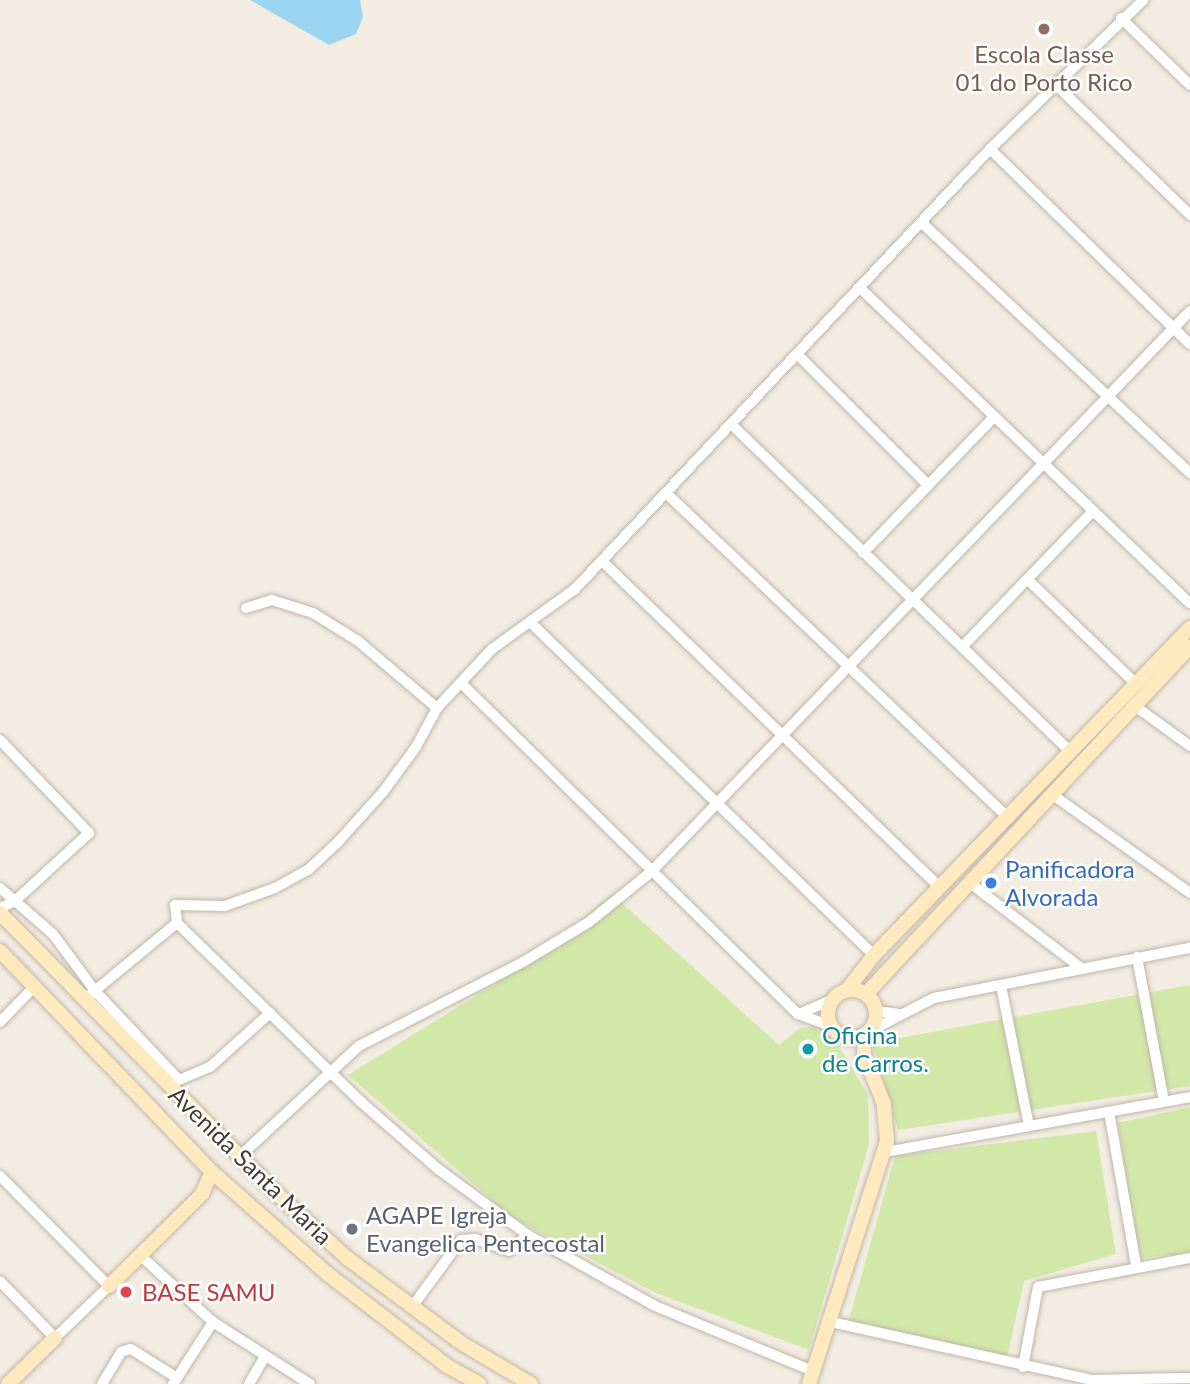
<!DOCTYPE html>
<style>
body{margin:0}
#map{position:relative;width:1190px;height:1384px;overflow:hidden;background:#f2ece2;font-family:Lato,sans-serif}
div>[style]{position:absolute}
.green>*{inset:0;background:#d1e8a9}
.water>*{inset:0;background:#9cd5f1}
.roads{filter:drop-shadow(0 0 2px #c0b6a8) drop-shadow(0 0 2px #c0b6a8)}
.street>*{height:10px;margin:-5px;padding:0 5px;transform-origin:5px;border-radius:5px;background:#fff}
.secondary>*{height:14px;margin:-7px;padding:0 7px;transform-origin:7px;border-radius:7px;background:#ffeabf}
.secondary>.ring{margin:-7px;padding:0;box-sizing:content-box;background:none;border:14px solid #ffeabf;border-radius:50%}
.dots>*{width:19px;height:19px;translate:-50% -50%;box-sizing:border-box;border:4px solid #fff;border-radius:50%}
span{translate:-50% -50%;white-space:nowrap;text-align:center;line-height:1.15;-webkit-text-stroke:5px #fff;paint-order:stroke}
.education-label{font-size:24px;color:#785e54}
.shop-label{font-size:24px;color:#366cbe}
.left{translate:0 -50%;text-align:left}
.culture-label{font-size:24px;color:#0d838f}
.street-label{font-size:24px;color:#433b33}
.worship-label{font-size:24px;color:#5b616d}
.health-label{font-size:24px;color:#be3a42}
</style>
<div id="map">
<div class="green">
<i style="clip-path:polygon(612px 894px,779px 1045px,800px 1028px,826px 1025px,868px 1095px,869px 1144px,809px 1350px,656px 1293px,513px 1218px,348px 1075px,527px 964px)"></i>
<i style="clip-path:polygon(1190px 985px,1190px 1086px,898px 1130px,872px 1043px)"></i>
<i style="clip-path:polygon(1190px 1107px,1190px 1253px,1140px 1258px,1118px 1123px)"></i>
<i style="clip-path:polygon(1096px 1131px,1116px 1254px,1024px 1281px,1007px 1358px,849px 1320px,895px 1156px)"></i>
</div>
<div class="water">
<i style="clip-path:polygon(250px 0,360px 0,363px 17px,356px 34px,329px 45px)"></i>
</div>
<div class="roads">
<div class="street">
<i style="left:1121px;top:18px;width:96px;rotate:44.2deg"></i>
<i style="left:1054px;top:83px;width:190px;rotate:44.1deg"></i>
<i style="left:990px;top:149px;width:279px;rotate:44.3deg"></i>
<i style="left:922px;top:223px;width:367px;rotate:43deg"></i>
<i style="left:860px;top:288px;width:456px;rotate:43.7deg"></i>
<i style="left:797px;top:354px;width:184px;rotate:45deg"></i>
<i style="left:731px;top:424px;width:472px;rotate:44deg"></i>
<i style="left:666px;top:493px;width:473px;rotate:43.5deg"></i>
<i style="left:863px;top:553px;width:187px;rotate:-46.1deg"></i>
<i style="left:602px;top:561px;width:469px;rotate:44deg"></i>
<i style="left:1027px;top:579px;width:151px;rotate:43.9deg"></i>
<i style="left:246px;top:608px;width:27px;rotate:-17deg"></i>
<i style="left:272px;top:600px;width:43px;rotate:17.6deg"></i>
<i style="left:313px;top:613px;width:53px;rotate:31.9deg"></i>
<i style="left:358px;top:641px;width:104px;rotate:40.3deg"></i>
<i style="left:531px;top:623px;width:477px;rotate:44.1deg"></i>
<i style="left:963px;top:646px;width:187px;rotate:-46.1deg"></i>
<i style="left:462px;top:684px;width:471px;rotate:44.5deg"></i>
<i style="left:798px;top:1014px;width:35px;rotate:20deg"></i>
<i style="left:1135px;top:706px;width:68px;rotate:36deg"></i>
<i style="left:0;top:740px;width:129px;rotate:46.3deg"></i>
<i style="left:89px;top:833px;width:100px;rotate:137.4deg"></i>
<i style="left:15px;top:901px;width:17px;rotate:155deg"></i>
<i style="left:1053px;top:795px;width:168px;rotate:35.6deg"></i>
<i style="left:970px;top:883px;width:138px;rotate:37.4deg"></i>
<i style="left:0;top:888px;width:70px;rotate:41deg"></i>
<i style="left:53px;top:934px;width:71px;rotate:53.6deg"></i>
<i style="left:95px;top:991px;width:122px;rotate:46.7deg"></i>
<i style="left:179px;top:1080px;width:34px;rotate:-23deg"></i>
<i style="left:210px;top:1067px;width:81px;rotate:-42deg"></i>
<i style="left:177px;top:923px;width:18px;rotate:-96deg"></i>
<i style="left:175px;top:905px;width:50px;rotate:1.1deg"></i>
<i style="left:225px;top:906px;width:53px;rotate:-19.8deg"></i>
<i style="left:275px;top:888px;width:38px;rotate:-29deg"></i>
<i style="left:308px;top:870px;width:41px;rotate:-43deg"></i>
<i style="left:338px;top:842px;width:67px;rotate:-48deg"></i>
<i style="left:383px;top:792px;width:56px;rotate:-53.7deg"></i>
<i style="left:416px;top:747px;width:44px;rotate:-61.7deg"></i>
<i style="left:437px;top:708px;width:81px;rotate:-47deg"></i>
<i style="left:492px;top:649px;width:102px;rotate:-35.9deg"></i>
<i style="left:575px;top:589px;width:605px;rotate:-46.67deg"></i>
<i style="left:990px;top:149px;width:214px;rotate:-44.2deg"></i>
<i style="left:1137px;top:957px;width:147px;rotate:79.4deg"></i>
<i style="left:1001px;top:986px;width:143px;rotate:78.7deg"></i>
<i style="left:86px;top:998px;width:118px;rotate:-39.5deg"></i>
<i style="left:177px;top:923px;width:257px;rotate:44.2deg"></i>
<i style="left:361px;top:1102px;width:102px;rotate:41deg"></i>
<i style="left:438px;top:1169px;width:112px;rotate:36.3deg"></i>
<i style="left:528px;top:1235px;width:145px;rotate:29.2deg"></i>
<i style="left:655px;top:1306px;width:171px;rotate:22.4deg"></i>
<i style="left:876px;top:1011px;width:26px;rotate:7deg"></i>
<i style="left:801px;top:1013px;width:34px;rotate:-23deg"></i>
<i style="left:0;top:1022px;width:49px;rotate:-45.8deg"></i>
<i style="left:868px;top:1032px;width:74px;rotate:-27.3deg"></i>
<i style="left:934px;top:998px;width:261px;rotate:-11.1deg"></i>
<i style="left:1109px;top:1112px;width:155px;rotate:80deg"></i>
<i style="left:885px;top:1152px;width:310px;rotate:-10.2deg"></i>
<i style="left:239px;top:1157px;width:163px;rotate:-42.8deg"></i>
<i style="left:359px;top:1046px;width:184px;rotate:-27.1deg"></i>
<i style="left:523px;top:962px;width:77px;rotate:-31.2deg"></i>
<i style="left:589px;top:922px;width:80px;rotate:-38.9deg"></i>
<i style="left:651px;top:872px;width:778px;rotate:-46.15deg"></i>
<i style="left:0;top:1176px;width:155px;rotate:45.3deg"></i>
<i style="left:109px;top:1286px;width:75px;rotate:136.1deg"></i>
<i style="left:55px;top:1338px;width:79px;rotate:-134deg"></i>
<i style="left:141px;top:1256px;width:98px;rotate:42.5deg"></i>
<i style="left:213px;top:1322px;width:115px;rotate:32.6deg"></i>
<i style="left:412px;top:1307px;width:83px;rotate:-53.8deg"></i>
<i style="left:461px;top:1240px;width:14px;rotate:-4deg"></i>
<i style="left:475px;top:1239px;width:36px;rotate:19deg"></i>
<i style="left:509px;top:1251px;width:25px;rotate:-40deg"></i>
<i style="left:831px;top:1322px;width:267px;rotate:12.5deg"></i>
<i style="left:1092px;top:1380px;width:98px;rotate:-1.2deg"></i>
<i style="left:1023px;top:1367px;width:81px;rotate:-79.4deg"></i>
<i style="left:1038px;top:1287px;width:155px;rotate:-10.8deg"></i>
<i style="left:177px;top:1378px;width:67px;rotate:-57.3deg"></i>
<i style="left:102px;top:1384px;width:37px;rotate:-59deg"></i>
<i style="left:121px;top:1352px;width:10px;rotate:-17deg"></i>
<i style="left:131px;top:1349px;width:54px;rotate:32.2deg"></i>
<i style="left:177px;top:1378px;width:7px;rotate:124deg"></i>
<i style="left:249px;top:1384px;width:30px;rotate:-60deg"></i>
</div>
<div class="secondary">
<i style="left:0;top:913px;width:396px;rotate:45.4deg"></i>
<i style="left:278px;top:1195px;width:93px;rotate:42.4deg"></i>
<i style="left:347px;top:1258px;width:144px;rotate:36.6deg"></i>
<i style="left:463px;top:1344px;width:79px;rotate:30.5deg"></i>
<i style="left:0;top:951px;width:306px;rotate:46.2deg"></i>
<i style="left:212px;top:1172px;width:156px;rotate:41.4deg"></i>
<i style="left:329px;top:1275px;width:149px;rotate:37.6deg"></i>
<i style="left:447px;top:1366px;width:37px;rotate:29deg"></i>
<i class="ring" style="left:828px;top:990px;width:34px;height:34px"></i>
<i style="left:846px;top:991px;width:46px;rotate:-52.1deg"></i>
<i style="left:874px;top:955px;width:455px;rotate:-46deg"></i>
<i style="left:866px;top:994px;width:475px;rotate:-47deg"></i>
<i style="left:109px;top:1286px;width:131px;rotate:-44.7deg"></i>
<i style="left:202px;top:1194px;width:24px;rotate:-66deg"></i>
<i style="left:8px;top:1384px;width:66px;rotate:-44.4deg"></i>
<i style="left:809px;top:1384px;width:255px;rotate:-72.2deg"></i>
<i style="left:887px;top:1141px;width:37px;rotate:-95deg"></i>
<i style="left:884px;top:1104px;width:53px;rotate:-112.2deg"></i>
<i style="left:864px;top:1055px;width:20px;rotate:-90deg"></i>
</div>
</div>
<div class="dots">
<i style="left:1044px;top:29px;background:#8d6e63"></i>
<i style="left:991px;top:883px;background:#3f7fe0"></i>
<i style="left:808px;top:1049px;background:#0f9aa8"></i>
<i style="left:352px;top:1229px;background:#6b7280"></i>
<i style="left:126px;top:1292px;background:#e0444e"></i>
</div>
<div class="education-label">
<span style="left:1044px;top:68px">Escola Classe<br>01 do Porto Rico</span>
</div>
<div class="shop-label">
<span class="left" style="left:1005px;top:883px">Panificadora<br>Alvorada</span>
</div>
<div class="culture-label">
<span class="left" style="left:822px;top:1049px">Oficina<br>de Carros.</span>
</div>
<div class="street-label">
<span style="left:251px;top:1165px;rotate:44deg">Avenida Santa Maria</span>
</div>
<div class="worship-label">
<span class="left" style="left:366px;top:1229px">AGAPE Igreja<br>Evangelica Pentecostal</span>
</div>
<div class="health-label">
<span class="left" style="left:142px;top:1292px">BASE SAMU</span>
</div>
</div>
